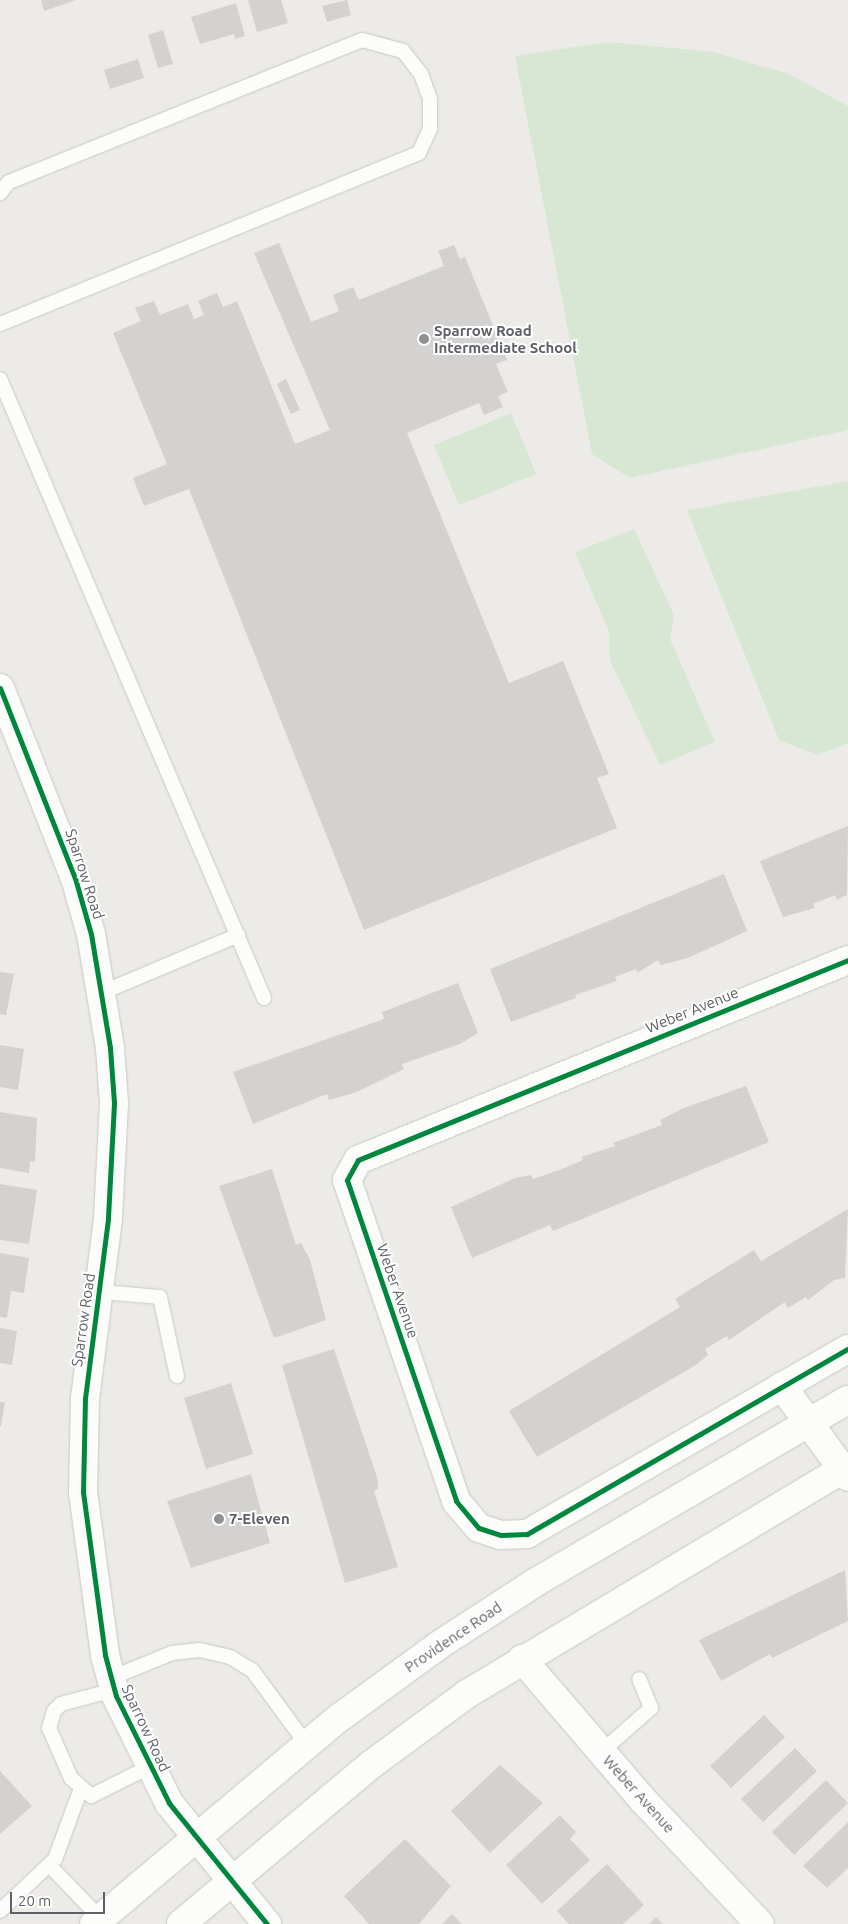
<!DOCTYPE html>
<style>
body{margin:0}
#map{position:relative;width:848px;height:1924px;overflow:hidden;background:#ecebe7;font-family:Ubuntu,sans-serif}
div>[style]{position:absolute}
.green>*{inset:0;background:#d7e7d4}
.building>*{inset:0;background:#d3d2d0}
.roads{filter:drop-shadow(0 0 1px #c8c8c8) drop-shadow(0 0 1px #c8c8c8)}
.service>*{height:14px;margin:-7px;padding:0 7px;transform-origin:7px;border-radius:7px;background:#fcfcfb}
.minor>*{height:28px;margin:-14px;padding:0 14px;transform-origin:14px;border-radius:14px;background:#fcfcfb}
.tertiary>*{height:28px;margin:-14px;padding:0 14px;transform-origin:14px;border-radius:14px;background:#fcfcfb}
.secondary>*{height:28px;margin:-14px;padding:0 14px;transform-origin:14px;border-radius:14px;background:#fcfcfb}
.cycleway>*{height:5px;margin:-2.5px;padding:0 2.5px;transform-origin:2.5px;border-radius:2.5px;background:#00873e}
.dots>*{width:14px;height:14px;translate:-50% -50%;box-sizing:border-box;border:2px solid #fff;border-radius:50%}
span{translate:-50% -50%;white-space:nowrap;text-align:center;line-height:1.15;-webkit-text-stroke:4px #fff;paint-order:stroke}
.poi-label{font-size:15px;color:#5d6064;font-weight:700}
.left{translate:0 -50%;text-align:left}
.street-label{font-size:15px;color:#5d6064}
.scale{position:absolute;left:10px;top:1892px;width:95px;height:22px;box-sizing:border-box;border:2px solid #5d6064;border-top:0;padding-left:6px;font-size:15px;line-height:18px;white-space:nowrap;color:#5d6064;-webkit-text-stroke:4px #fff;paint-order:stroke}
</style>
<div id="map">
<div class="green">
<i style="clip-path:polygon(609px 42px,714px 52px,789px 74px,848px 106px,848px 430px,630px 478px,592px 454px,515px 56px)"></i>
<i style="clip-path:polygon(511px 413px,536px 474px,459px 505px,434px 445px)"></i>
<i style="clip-path:polygon(848px 481px,848px 743px,817px 755px,779px 740px,687px 510px)"></i>
<i style="clip-path:polygon(634px 529px,674px 615px,670px 639px,715px 742px,660px 765px,610px 660px,609px 632px,575px 552px)"></i>
</div>
<div class="building">
<i style="clip-path:polygon(41px 0,76px 0,44px 11px)"></i>
<i style="clip-path:polygon(248px 0,281px 0,288px 23px,257px 32px)"></i>
<i style="clip-path:polygon(347px 0,351px 15px,327px 22px,322px 6px)"></i>
<i style="clip-path:polygon(236px 3px,245px 36px,235px 39px,234px 34px,200px 44px,191px 17px)"></i>
<i style="clip-path:polygon(163px 30px,173px 64px,158px 68px,148px 35px)"></i>
<i style="clip-path:polygon(138px 59px,144px 78px,110px 89px,104px 70px)"></i>
<i style="clip-path:polygon(279px 243px,311px 322px,339px 311px,333px 295px,353px 287px,359px 300px,444px 266px,438px 251px,454px 245px,460px 259px,465px 257px,507px 360px,496px 364px,508px 392px,498px 396px,503px 407px,484px 415px,479px 403px,407px 433px,509px 683px,563px 661px,609px 774px,597px 778px,617px 828px,364px 930px,189px 489px,144px 506px,133px 478px,167px 464px,113px 333px,141px 321px,135px 308px,154px 301px,160px 315px,188px 304px,194px 319px,204px 315px,198px 301px,217px 293px,223px 307px,237px 301px,295px 444px,330px 430px,254px 253px)"></i>
<i style="clip-path:polygon(286px 379px,300px 410px,291px 414px,277px 384px)"></i>
<i style="clip-path:polygon(848px 826px,847px 895px,837px 900px,835px 895px,813px 904px,815px 908px,783px 917px,760px 861px)"></i>
<i style="clip-path:polygon(724px 874px,747px 931px,688px 958px,661px 965px,658px 960px,637px 973px,636px 969px,615px 977px,617px 981px,575px 995px,576px 998px,511px 1022px,490px 969px)"></i>
<i style="clip-path:polygon(0 972px,14px 974px,6px 1015px,0 1014px)"></i>
<i style="clip-path:polygon(458px 983px,478px 1033px,460px 1044px,402px 1064px,404px 1069px,357px 1092px,329px 1100px,327px 1094px,253px 1124px,233px 1072px,384px 1019px,382px 1012px)"></i>
<i style="clip-path:polygon(0 1045px,24px 1049px,18px 1090px,0 1087px)"></i>
<i style="clip-path:polygon(746px 1086px,769px 1142px,553px 1231px,550px 1225px,472px 1258px,451px 1207px,515px 1178px,531px 1175px,533px 1179px,562px 1169px,583px 1160px,581px 1157px,615px 1146px,613px 1143px,662px 1125px,660px 1120px,684px 1108px)"></i>
<i style="clip-path:polygon(0 1112px,37px 1118px,35px 1162px,30px 1161px,29px 1173px,0 1168px)"></i>
<i style="clip-path:polygon(272px 1169px,296px 1245px,301px 1243px,310px 1260px,326px 1320px,274px 1338px,219px 1186px)"></i>
<i style="clip-path:polygon(0 1184px,37px 1190px,29px 1244px,0 1240px)"></i>
<i style="clip-path:polygon(848px 1209px,845px 1278px,834px 1280px,808px 1300px,806px 1297px,788px 1308px,785px 1302px,729px 1340px,727px 1336px,705px 1349px,708px 1355px,696px 1365px,537px 1457px,509px 1411px,680px 1307px,675px 1299px,754px 1250px,761px 1261px)"></i>
<i style="clip-path:polygon(0 1253px,29px 1258px,24px 1293px,11px 1291px,7px 1318px,0 1317px)"></i>
<i style="clip-path:polygon(0 1328px,17px 1331px,12px 1365px,0 1363px)"></i>
<i style="clip-path:polygon(334px 1349px,378px 1480px,378px 1489px,374px 1491px,398px 1567px,345px 1583px,282px 1365px)"></i>
<i style="clip-path:polygon(231px 1383px,253px 1454px,206px 1469px,184px 1398px)"></i>
<i style="clip-path:polygon(0 1402px,5px 1402px,1px 1426px,0 1426px)"></i>
<i style="clip-path:polygon(251px 1474px,270px 1543px,191px 1568px,167px 1501px)"></i>
<i style="clip-path:polygon(845px 1570px,848px 1621px,772px 1658px,770px 1654px,721px 1681px,699px 1640px)"></i>
<i style="clip-path:polygon(764px 1715px,785px 1737px,731px 1788px,710px 1766px)"></i>
<i style="clip-path:polygon(795px 1748px,817px 1771px,763px 1822px,741px 1799px)"></i>
<i style="clip-path:polygon(500px 1765px,543px 1803px,490px 1853px,451px 1811px)"></i>
<i style="clip-path:polygon(0 1771px,32px 1806px,0 1834px)"></i>
<i style="clip-path:polygon(826px 1780px,848px 1803px,794px 1855px,772px 1832px)"></i>
<i style="clip-path:polygon(560px 1815px,576px 1832px,570px 1839px,590px 1860px,542px 1904px,506px 1865px)"></i>
<i style="clip-path:polygon(848px 1822px,848px 1868px,827px 1888px,803px 1866px)"></i>
<i style="clip-path:polygon(405px 1839px,451px 1886px,419px 1924px,369px 1924px,344px 1896px)"></i>
<i style="clip-path:polygon(607px 1864px,644px 1905px,623px 1924px,569px 1924px,557px 1911px)"></i>
<i style="clip-path:polygon(452px 1914px,462px 1924px,442px 1924px)"></i>
<i style="clip-path:polygon(656px 1917px,663px 1924px,649px 1924px)"></i>
</div>
<div class="roads">
<div class="service">
<i style="left:0;top:193px;width:14px;rotate:-51deg"></i>
<i style="left:9px;top:182px;width:380px;rotate:-21.9deg"></i>
<i style="left:362px;top:40px;width:42px;rotate:15deg"></i>
<i style="left:403px;top:51px;width:29px;rotate:52deg"></i>
<i style="left:421px;top:74px;width:27px;rotate:70deg"></i>
<i style="left:430px;top:99px;width:30px;rotate:90deg"></i>
<i style="left:430px;top:129px;width:26px;rotate:115deg"></i>
<i style="left:419px;top:153px;width:453px;rotate:157.8deg"></i>
<i style="left:0;top:379px;width:673px;rotate:66.9deg"></i>
<i style="left:101px;top:993px;width:149px;rotate:-22.9deg"></i>
<i style="left:101px;top:1292px;width:59px;rotate:4.8deg"></i>
<i style="left:160px;top:1297px;width:81px;rotate:77.9deg"></i>
<i style="left:111px;top:1678px;width:66px;rotate:-22.3deg"></i>
<i style="left:172px;top:1653px;width:28px;rotate:-6deg"></i>
<i style="left:200px;top:1650px;width:31px;rotate:13deg"></i>
<i style="left:230px;top:1657px;width:26px;rotate:31deg"></i>
<i style="left:252px;top:1670px;width:93px;rotate:53.7deg"></i>
<i style="left:114px;top:1690px;width:55px;rotate:165.2deg"></i>
<i style="left:61px;top:1704px;width:10px;rotate:135deg"></i>
<i style="left:54px;top:1711px;width:18px;rotate:106deg"></i>
<i style="left:49px;top:1728px;width:55px;rotate:66.3deg"></i>
<i style="left:71px;top:1778px;width:27px;rotate:42deg"></i>
<i style="left:91px;top:1796px;width:65px;rotate:-26.6deg"></i>
<i style="left:601px;top:1752px;width:67px;rotate:-41.3deg"></i>
<i style="left:651px;top:1708px;width:31px;rotate:-112deg"></i>
<i style="left:50px;top:1866px;width:72px;rotate:46.1deg"></i>
<i style="left:0;top:1911px;width:76px;rotate:-43.4deg"></i>
<i style="left:55px;top:1859px;width:72px;rotate:-69.8deg"></i>
</div>
<div class="minor">
<i style="left:848px;top:960px;width:529px;rotate:157.8deg"></i>
<i style="left:358px;top:1160px;width:23px;rotate:119deg"></i>
<i style="left:347px;top:1180px;width:339px;rotate:71.2deg"></i>
<i style="left:456px;top:1501px;width:35px;rotate:50deg"></i>
<i style="left:479px;top:1528px;width:23px;rotate:18deg"></i>
<i style="left:501px;top:1535px;width:26px;rotate:-2deg"></i>
<i style="left:527px;top:1534px;width:370px;rotate:-30deg"></i>
<i style="left:782px;top:1386px;width:112px;rotate:54deg"></i>
<i style="left:522px;top:1659px;width:186px;rotate:49.4deg"></i>
<i style="left:643px;top:1800px;width:170px;rotate:46.7deg"></i>
</div>
<div class="tertiary">
<i style="left:0;top:688px;width:204px;rotate:68.5deg"></i>
<i style="left:75px;top:878px;width:58px;rotate:74.1deg"></i>
<i style="left:91px;top:934px;width:116px;rotate:80.5deg"></i>
<i style="left:110px;top:1048px;width:55px;rotate:85.8deg"></i>
<i style="left:114px;top:1103px;width:116px;rotate:93deg"></i>
<i style="left:108px;top:1219px;width:180px;rotate:97.3deg"></i>
<i style="left:85px;top:1398px;width:94px;rotate:91.2deg"></i>
<i style="left:83px;top:1492px;width:164px;rotate:82.3deg"></i>
<i style="left:105px;top:1655px;width:42px;rotate:75deg"></i>
<i style="left:116px;top:1696px;width:119px;rotate:63.6deg"></i>
<i style="left:169px;top:1803px;width:156px;rotate:51deg"></i>
</div>
<div class="secondary">
<i style="left:94px;top:1924px;width:320px;rotate:-40.1deg"></i>
<i style="left:339px;top:1718px;width:124px;rotate:-36.1deg"></i>
<i style="left:439px;top:1645px;width:116px;rotate:-33deg"></i>
<i style="left:536px;top:1582px;width:361px;rotate:-30.3deg"></i>
<i style="left:181px;top:1924px;width:249px;rotate:-40deg"></i>
<i style="left:372px;top:1764px;width:118px;rotate:-36.4deg"></i>
<i style="left:467px;top:1694px;width:444px;rotate:-30.9deg"></i>
</div>
</div>
<div class="cycleway">
<i style="left:0;top:688px;width:204px;rotate:68.5deg"></i>
<i style="left:75px;top:878px;width:58px;rotate:74.1deg"></i>
<i style="left:91px;top:934px;width:116px;rotate:80.5deg"></i>
<i style="left:110px;top:1048px;width:55px;rotate:85.8deg"></i>
<i style="left:114px;top:1103px;width:116px;rotate:93deg"></i>
<i style="left:108px;top:1219px;width:180px;rotate:97.3deg"></i>
<i style="left:85px;top:1398px;width:94px;rotate:91.2deg"></i>
<i style="left:83px;top:1492px;width:164px;rotate:82.3deg"></i>
<i style="left:105px;top:1655px;width:42px;rotate:75deg"></i>
<i style="left:116px;top:1696px;width:119px;rotate:63.6deg"></i>
<i style="left:169px;top:1803px;width:156px;rotate:51deg"></i>
<i style="left:848px;top:960px;width:529px;rotate:157.8deg"></i>
<i style="left:358px;top:1160px;width:23px;rotate:119deg"></i>
<i style="left:347px;top:1180px;width:339px;rotate:71.2deg"></i>
<i style="left:456px;top:1501px;width:35px;rotate:50deg"></i>
<i style="left:479px;top:1528px;width:23px;rotate:18deg"></i>
<i style="left:501px;top:1535px;width:26px;rotate:-2deg"></i>
<i style="left:527px;top:1534px;width:370px;rotate:-30deg"></i>
</div>
<div class="dots">
<i style="left:424px;top:339px;background:#8f9192"></i>
<i style="left:219px;top:1519px;background:#8f9192"></i>
</div>
<div class="poi-label">
<span class="left" style="left:434px;top:339px">Sparrow Road<br>Intermediate School</span>
<span class="left" style="left:229px;top:1519px">7-Eleven</span>
</div>
<div class="street-label">
<span style="left:85px;top:874px;rotate:72deg">Sparrow Road</span>
<span style="left:692px;top:1010px;rotate:-22deg">Weber Avenue</span>
<span style="left:398px;top:1291px;rotate:71deg">Weber Avenue</span>
<span style="left:83px;top:1320px;rotate:-82deg">Sparrow Road</span>
<span style="left:453px;top:1637px;rotate:-34deg">Providence Road</span>
<span style="left:146px;top:1728px;rotate:65deg">Sparrow Road</span>
<span style="left:639px;top:1794px;rotate:48deg">Weber Avenue</span>
</div>
<div class="scale">20 m</div>
</div>
